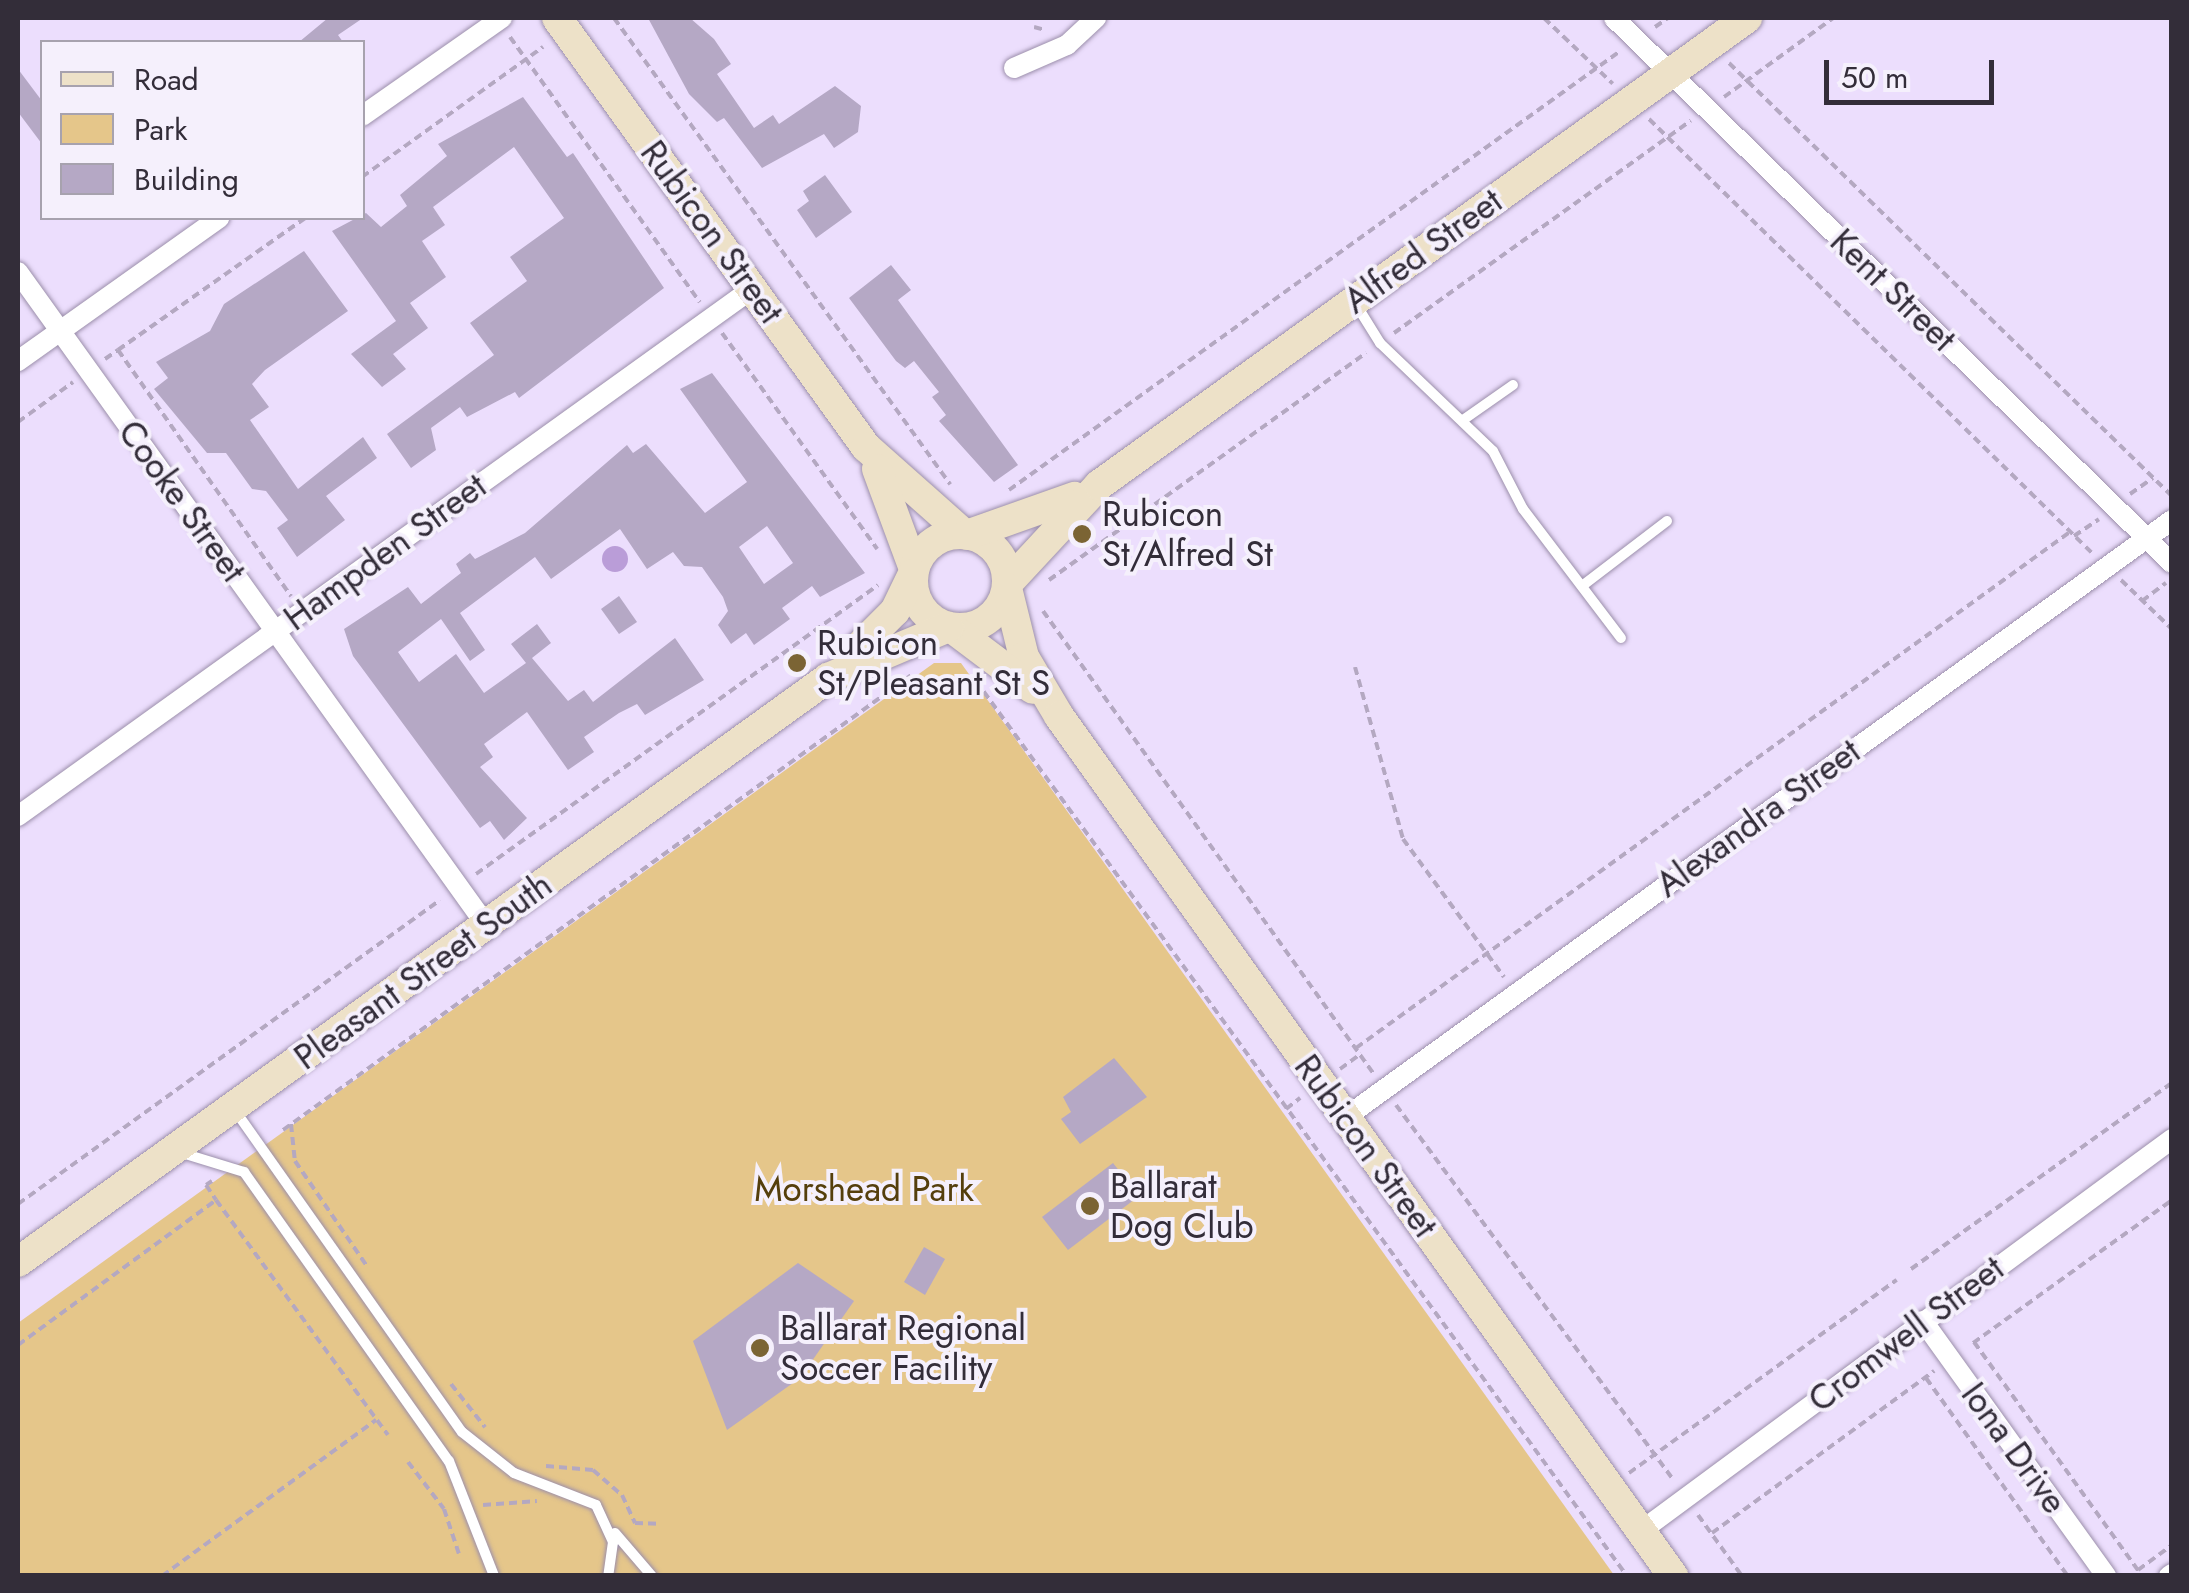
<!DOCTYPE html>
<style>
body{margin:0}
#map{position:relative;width:2189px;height:1593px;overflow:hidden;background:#ecdefd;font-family:Jost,sans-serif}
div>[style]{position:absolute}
.green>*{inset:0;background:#e5c68a}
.water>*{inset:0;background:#ba9dd8}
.round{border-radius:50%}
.building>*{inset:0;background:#b5a8c5}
.path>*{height:4px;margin-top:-2px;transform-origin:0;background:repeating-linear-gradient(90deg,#b4a8c1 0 8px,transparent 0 13px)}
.roads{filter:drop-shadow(0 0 2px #9c8fab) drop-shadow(0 0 2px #9c8fab)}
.lane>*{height:10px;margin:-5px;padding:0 5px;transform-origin:5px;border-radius:5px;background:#fff}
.street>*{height:20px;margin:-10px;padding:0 10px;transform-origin:10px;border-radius:10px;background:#fff}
.secondary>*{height:30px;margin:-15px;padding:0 15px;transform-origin:15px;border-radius:15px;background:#ede1c8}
.secondary>.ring{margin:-15px;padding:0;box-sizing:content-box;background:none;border:30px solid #ede1c8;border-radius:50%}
.dots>*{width:28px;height:28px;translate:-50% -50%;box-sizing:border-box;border:5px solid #f5f0fc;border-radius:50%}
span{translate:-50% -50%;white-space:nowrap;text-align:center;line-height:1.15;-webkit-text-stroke:8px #f5f0fc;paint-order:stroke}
.street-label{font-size:35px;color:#332d39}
.poi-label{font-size:35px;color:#332d39}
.left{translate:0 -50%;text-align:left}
.park-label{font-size:35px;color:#553f0c}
.frame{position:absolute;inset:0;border:20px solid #332d39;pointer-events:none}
.legend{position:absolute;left:40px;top:40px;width:325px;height:180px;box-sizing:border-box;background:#f5f0fc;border:2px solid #a7a2ae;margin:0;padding:12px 18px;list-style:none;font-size:30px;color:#332d39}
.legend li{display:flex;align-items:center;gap:20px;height:50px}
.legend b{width:50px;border:2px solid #a7a2ae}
.scale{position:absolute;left:1824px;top:60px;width:170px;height:45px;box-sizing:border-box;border:5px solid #332d39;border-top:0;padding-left:12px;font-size:30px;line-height:35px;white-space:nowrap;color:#332d39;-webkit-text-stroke:8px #f5f0fc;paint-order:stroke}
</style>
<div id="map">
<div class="green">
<i style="clip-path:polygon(934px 663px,961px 663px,1614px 1575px,18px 1575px,18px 1323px)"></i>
</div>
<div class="water">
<i class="round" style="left:602px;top:546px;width:26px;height:26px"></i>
</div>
<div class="building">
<i style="clip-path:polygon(328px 18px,363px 18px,338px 35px,343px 42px,299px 42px)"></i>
<i style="clip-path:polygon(648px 18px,690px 18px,714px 39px,731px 64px,717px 74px,754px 128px,773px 115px,779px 124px,835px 86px,861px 106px,858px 132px,834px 148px,824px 134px,762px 168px,724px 118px,717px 122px,689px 94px)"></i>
<i style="clip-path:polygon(18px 69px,42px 101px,42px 144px,18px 112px)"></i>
<i style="clip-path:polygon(523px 97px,567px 157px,573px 153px,664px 288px,519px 398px,515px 392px,467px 417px,460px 407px,431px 428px,436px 450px,411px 468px,387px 434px,494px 355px,470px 323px,527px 281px,510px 257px,564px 218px,514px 147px,433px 207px,445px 225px,422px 241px,446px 277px,410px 303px,428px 328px,393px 354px,406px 369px,382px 387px,351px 354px,396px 321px,332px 231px,366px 213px,381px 227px,407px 206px,400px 195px,447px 156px,438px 144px)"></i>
<i style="clip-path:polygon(825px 175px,852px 212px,816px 238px,797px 210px,809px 201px,803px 191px)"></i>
<i style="clip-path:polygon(304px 251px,348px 311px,265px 370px,252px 384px,269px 407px,250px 420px,298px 489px,363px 437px,377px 458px,326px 496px,345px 520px,297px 557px,277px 528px,288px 520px,266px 491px,252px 489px,226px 453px,207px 453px,154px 389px,168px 378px,156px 362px,210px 331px,224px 304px)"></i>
<i style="clip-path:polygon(891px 265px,911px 290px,898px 300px,1018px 465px,994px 482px,939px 421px,946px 415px,932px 397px,939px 392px,914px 361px,905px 368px,896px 361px,849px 298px)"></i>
<i style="clip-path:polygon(evenodd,712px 373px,865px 573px,820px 597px,812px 586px,782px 608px,790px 619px,754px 645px,746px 633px,731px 644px,718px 625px,728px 611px,723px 597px,702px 567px,684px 566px,673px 552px,647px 569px,620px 529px,551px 579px,535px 557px,460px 613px,485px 650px,470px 661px,441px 619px,398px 652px,419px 682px,456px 654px,484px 693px,526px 663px,511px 644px,537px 624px,551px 643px,532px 658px,568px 701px,584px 690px,593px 702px,675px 638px,704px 680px,645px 715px,637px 704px,619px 713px,584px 737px,594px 752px,568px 770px,527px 712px,484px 744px,493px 757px,480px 767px,527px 818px,504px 840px,490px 821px,480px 828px,353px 656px,344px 629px,408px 587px,421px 604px,461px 573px,456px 564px,470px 553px,475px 559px,525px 533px,627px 445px,633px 453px,646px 444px,705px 513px,747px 482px,680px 389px,712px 373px,767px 526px,793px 563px,764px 584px,739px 547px,767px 526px)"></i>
<i style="clip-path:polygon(619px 596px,637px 622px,619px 634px,601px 609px)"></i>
<i style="clip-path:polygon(1114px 1058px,1147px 1097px,1080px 1144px,1061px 1119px,1071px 1112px,1063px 1097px)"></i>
<i style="clip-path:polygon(1113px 1163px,1139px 1196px,1068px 1250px,1042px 1217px)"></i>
<i style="clip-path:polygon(924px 1247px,945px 1259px,925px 1295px,904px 1282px)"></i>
<i style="clip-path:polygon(798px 1263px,854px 1301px,800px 1378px,727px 1430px,693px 1341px)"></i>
</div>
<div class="path">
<i style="left:614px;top:18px;width:575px;rotate:54.21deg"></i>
<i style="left:1544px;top:18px;width:95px;rotate:43.7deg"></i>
<i style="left:1034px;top:27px;width:11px;rotate:15deg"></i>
<i style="left:1655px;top:27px;width:16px;rotate:-35deg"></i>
<i style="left:510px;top:37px;width:326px;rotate:54.4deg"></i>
<i style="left:1729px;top:63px;width:619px;rotate:44.35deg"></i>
<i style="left:1724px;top:97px;width:135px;rotate:-35.9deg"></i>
<i style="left:1649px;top:119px;width:620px;rotate:44.41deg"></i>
<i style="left:362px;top:177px;width:223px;rotate:-35.7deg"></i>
<i style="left:722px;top:333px;width:266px;rotate:54.3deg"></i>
<i style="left:1394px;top:333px;width:365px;rotate:-35.6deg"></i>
<i style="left:118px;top:350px;width:229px;rotate:-35.2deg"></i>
<i style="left:105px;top:359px;width:16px;rotate:-35deg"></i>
<i style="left:118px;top:350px;width:301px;rotate:54.9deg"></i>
<i style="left:18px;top:422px;width:68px;rotate:-36deg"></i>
<i style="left:1009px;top:490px;width:751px;rotate:-35.68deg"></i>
<i style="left:2130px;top:494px;width:28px;rotate:-35deg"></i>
<i style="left:2074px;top:536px;width:30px;rotate:-34deg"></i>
<i style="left:1049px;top:580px;width:390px;rotate:-35.6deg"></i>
<i style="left:2121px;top:580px;width:71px;rotate:43.9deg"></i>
<i style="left:2142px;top:601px;width:30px;rotate:-37deg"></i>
<i style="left:1043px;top:611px;width:568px;rotate:54.46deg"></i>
<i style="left:1355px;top:667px;width:179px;rotate:74.4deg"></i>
<i style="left:1403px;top:839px;width:171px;rotate:53.8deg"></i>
<i style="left:976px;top:681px;width:1107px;rotate:53.97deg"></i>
<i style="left:476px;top:874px;width:495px;rotate:-35.7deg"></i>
<i style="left:1356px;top:1048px;width:881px;rotate:-35.86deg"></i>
<i style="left:1340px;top:1069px;width:26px;rotate:-36deg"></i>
<i style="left:1396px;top:1105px;width:465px;rotate:53.5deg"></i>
<i style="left:1286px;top:1109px;width:18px;rotate:-38deg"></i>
<i style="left:291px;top:1124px;width:37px;rotate:84deg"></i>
<i style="left:295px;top:1161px;width:127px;rotate:55.6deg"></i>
<i style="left:283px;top:1130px;width:779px;rotate:-35.91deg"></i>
<i style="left:212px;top:1181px;width:7px;rotate:146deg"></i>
<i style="left:206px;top:1185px;width:18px;rotate:56deg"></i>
<i style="left:216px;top:1200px;width:291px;rotate:53.8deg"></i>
<i style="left:18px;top:1204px;width:520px;rotate:-35.77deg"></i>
<i style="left:1911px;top:1269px;width:320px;rotate:-35.5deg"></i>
<i style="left:1974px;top:1342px;width:288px;rotate:54.3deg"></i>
<i style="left:1973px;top:1343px;width:245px;rotate:-35.7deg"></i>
<i style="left:18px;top:1345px;width:244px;rotate:-36.2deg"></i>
<i style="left:1926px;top:1378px;width:244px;rotate:54.4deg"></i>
<i style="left:451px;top:1384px;width:55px;rotate:51.7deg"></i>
<i style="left:408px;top:1462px;width:59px;rotate:52.5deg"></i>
<i style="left:444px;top:1509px;width:47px;rotate:71.6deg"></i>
<i style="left:546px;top:1466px;width:47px;rotate:4.9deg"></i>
<i style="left:593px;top:1470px;width:38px;rotate:41deg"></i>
<i style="left:622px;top:1495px;width:31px;rotate:65deg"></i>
<i style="left:635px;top:1523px;width:24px;rotate:2deg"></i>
<i style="left:1629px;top:1473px;width:330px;rotate:-35.8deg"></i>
<i style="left:483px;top:1505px;width:54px;rotate:-4.2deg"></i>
<i style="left:1698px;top:1515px;width:75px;rotate:54.2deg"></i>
<i style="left:1712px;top:1533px;width:275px;rotate:-36.1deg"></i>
<i style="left:2138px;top:1570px;width:42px;rotate:-36.3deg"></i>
<i style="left:162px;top:1576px;width:265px;rotate:-36.1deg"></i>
</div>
<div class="roads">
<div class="lane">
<i style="left:1357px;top:306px;width:44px;rotate:58.1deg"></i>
<i style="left:1380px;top:343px;width:156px;rotate:43.7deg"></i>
<i style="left:1493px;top:451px;width:65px;rotate:62.7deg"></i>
<i style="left:1523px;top:509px;width:162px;rotate:52.8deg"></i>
<i style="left:1463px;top:420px;width:61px;rotate:-35deg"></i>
<i style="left:1582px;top:586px;width:107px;rotate:-37.4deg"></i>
<i style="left:234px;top:1109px;width:395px;rotate:54.8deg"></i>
<i style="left:462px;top:1432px;width:66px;rotate:38.3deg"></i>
<i style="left:514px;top:1473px;width:88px;rotate:21.3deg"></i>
<i style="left:596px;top:1505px;width:41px;rotate:65.3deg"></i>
<i style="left:613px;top:1542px;width:34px;rotate:98deg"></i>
<i style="left:182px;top:1153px;width:65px;rotate:17deg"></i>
<i style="left:244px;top:1172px;width:354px;rotate:54.7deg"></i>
<i style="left:449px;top:1461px;width:123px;rotate:68.6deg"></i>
<i style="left:615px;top:1533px;width:57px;rotate:49.3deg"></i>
</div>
<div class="street">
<i style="left:1614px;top:18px;width:780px;rotate:44.32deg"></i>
<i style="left:1014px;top:68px;width:58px;rotate:-23.5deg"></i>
<i style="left:1067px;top:45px;width:40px;rotate:-43deg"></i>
<i style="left:362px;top:116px;width:171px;rotate:-35deg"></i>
<i style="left:18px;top:272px;width:803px;rotate:54.37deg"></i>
<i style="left:18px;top:361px;width:247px;rotate:-35.4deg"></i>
<i style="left:18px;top:816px;width:904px;rotate:-35.68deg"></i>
<i style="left:1346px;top:1117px;width:1019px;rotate:-35.86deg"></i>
<i style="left:1923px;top:1321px;width:314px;rotate:54.3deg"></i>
<i style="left:1641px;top:1531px;width:660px;rotate:-36.44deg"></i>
<i style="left:2169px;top:1576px;width:4px;rotate:-34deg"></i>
</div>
<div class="secondary">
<i style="left:557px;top:18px;width:529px;rotate:54.24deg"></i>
<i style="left:866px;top:447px;width:131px;rotate:41.6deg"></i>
<i style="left:877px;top:469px;width:107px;rotate:69.7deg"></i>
<i class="ring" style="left:913px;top:534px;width:64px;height:64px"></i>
<i style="left:967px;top:535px;width:114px;rotate:-19.6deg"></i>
<i style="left:1007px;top:584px;width:135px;rotate:-47.1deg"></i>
<i style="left:1099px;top:485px;width:799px;rotate:-35.78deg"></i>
<i style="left:1007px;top:588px;width:71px;rotate:76.2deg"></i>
<i style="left:1024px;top:657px;width:69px;rotate:59.3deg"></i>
<i style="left:1059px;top:716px;width:1057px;rotate:54.47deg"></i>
<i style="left:952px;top:628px;width:101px;rotate:37deg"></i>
<i style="left:851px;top:655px;width:62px;rotate:-45deg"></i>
<i style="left:895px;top:611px;width:41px;rotate:-64.1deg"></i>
<i style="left:18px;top:1262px;width:999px;rotate:-35.79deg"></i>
<i style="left:828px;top:678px;width:131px;rotate:-22.9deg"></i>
</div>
</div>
<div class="dots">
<i style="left:1082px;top:534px;background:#7b6434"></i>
<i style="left:797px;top:663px;background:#7b6434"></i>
<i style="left:1090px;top:1206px;background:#7b6434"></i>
<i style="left:760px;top:1348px;background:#7b6434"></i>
</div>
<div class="street-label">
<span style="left:712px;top:232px;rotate:54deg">Rubicon Street</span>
<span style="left:1423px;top:251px;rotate:-36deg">Alfred Street</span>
<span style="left:1893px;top:290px;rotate:44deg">Kent Street</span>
<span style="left:182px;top:501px;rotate:54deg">Cooke Street</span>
<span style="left:385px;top:552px;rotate:-36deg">Hampden Street</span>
<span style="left:1758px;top:818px;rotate:-36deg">Alexandra Street</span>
<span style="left:423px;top:971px;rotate:-36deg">Pleasant Street South</span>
<span style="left:1366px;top:1146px;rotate:54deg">Rubicon Street</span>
<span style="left:1906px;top:1334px;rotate:-37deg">Cromwell Street</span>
<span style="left:2014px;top:1448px;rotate:54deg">Iona Drive</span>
</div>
<div class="poi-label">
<span class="left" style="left:1102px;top:534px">Rubicon<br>St/Alfred St</span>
<span class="left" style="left:817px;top:663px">Rubicon<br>St/Pleasant St S</span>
<span class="left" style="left:1110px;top:1206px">Ballarat<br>Dog Club</span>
<span class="left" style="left:780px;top:1348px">Ballarat Regional<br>Soccer Facility</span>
</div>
<div class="park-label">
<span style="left:864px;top:1189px">Morshead Park</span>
</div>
<div class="frame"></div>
<ul class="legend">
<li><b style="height:12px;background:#ede1c8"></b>Road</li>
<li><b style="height:28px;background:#e5c68a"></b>Park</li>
<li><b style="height:28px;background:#b5a8c5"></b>Building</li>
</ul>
<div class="scale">50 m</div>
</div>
